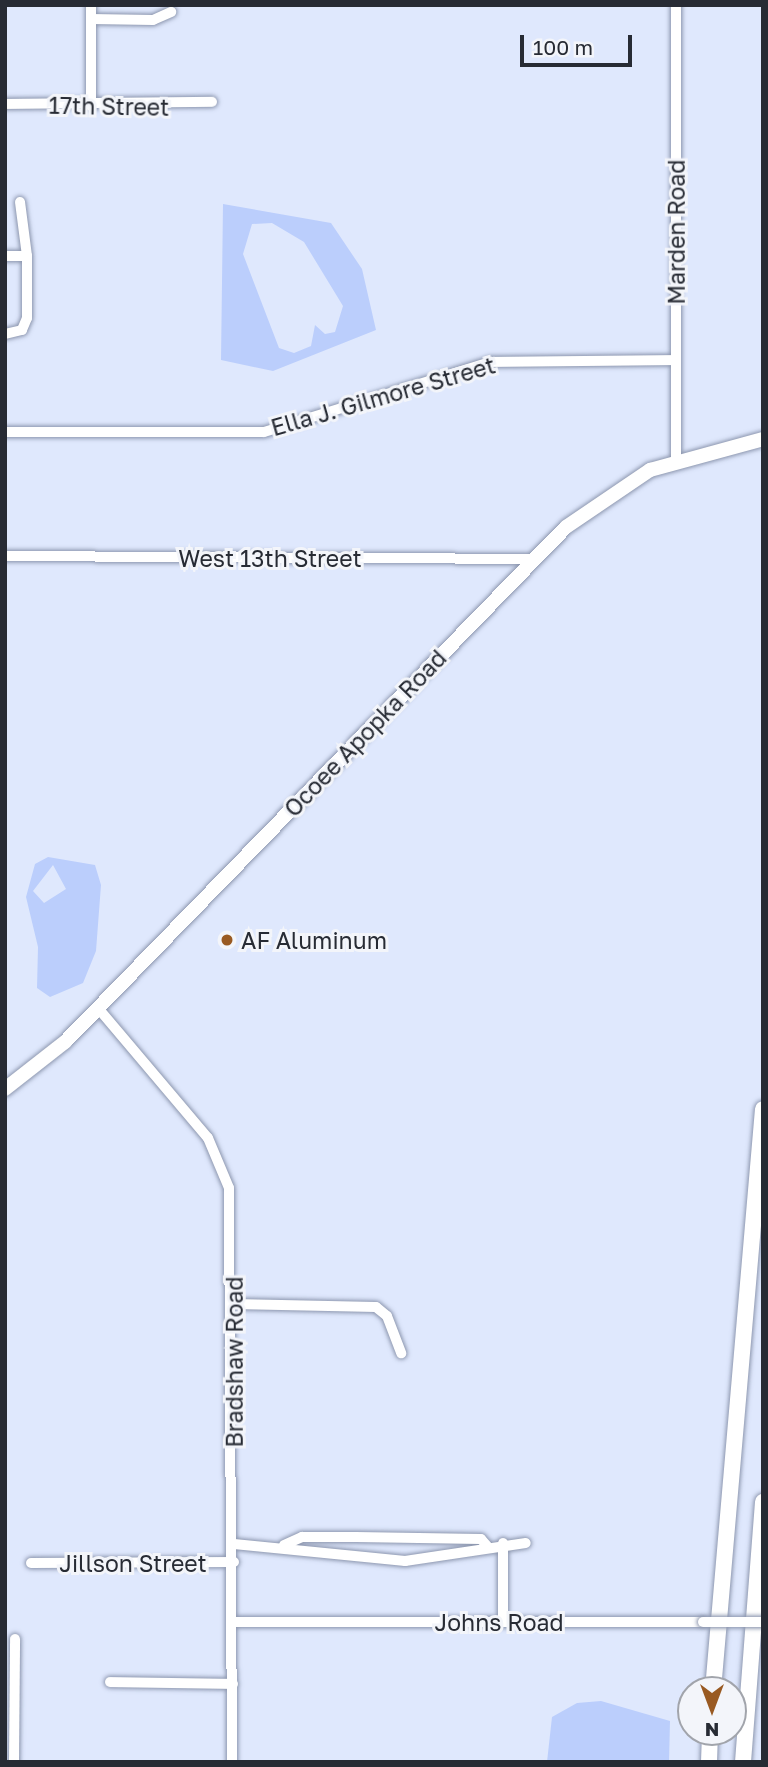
<!DOCTYPE html>
<style>
body{margin:0}
#map{position:relative;width:768px;height:1767px;overflow:hidden;background:#dfe8fd;font-family:"Golos Text",sans-serif}
div>[style]{position:absolute}
.green>*{inset:0;background:#bbcefc}
.roads{filter:drop-shadow(0 0 2px #8d97af) drop-shadow(0 0 2px #8d97af)}
.minor>*{height:10px;margin:-5px;padding:0 5px;transform-origin:5px;border-radius:5px;background:#fff}
.major>*{height:14px;margin:-7px;padding:0 7px;transform-origin:7px;border-radius:7px;background:#fff}
.highway>*{height:16px;margin:-8px;padding:0 8px;transform-origin:8px;border-radius:8px;background:#fff}
.bridges{filter:drop-shadow(0 0 2px #8d97af) drop-shadow(0 0 2px #8d97af)}
.minor-bridge>*{height:10px;margin:-5px;padding:0 5px;transform-origin:5px;border-radius:5px;background:#fff}
.dots>*{width:19px;height:19px;translate:-50% -50%;box-sizing:border-box;border:4px solid #f3f5fa;border-radius:50%}
span{translate:-50% -50%;white-space:nowrap;text-align:center;line-height:1.15;-webkit-text-stroke:6px #f3f5fa;paint-order:stroke}
.street-label{font-size:23px;color:#272b34}
.poi-label{font-size:23px;color:#272b34}
.left{translate:0 -50%;text-align:left}
.frame{position:absolute;inset:0;border:7px solid #272b34;pointer-events:none}
.north{position:absolute;left:677px;top:1676px;width:70px;height:70px;box-sizing:border-box;background:#f3f5fa;border:2px solid #a1a4ab;border-radius:50%;rotate:180deg;font-size:19px;font-weight:700;line-height:28px;text-align:center;color:#272b34}
.north::after{content:'';display:block;margin:auto;width:24px;height:32px;background:#995a22;clip-path:polygon(50% 0,100% 100%,50% 72%,0 100%)}
.scale{position:absolute;left:520px;top:35px;width:112px;height:32px;box-sizing:border-box;border:4px solid #272b34;border-top:0;padding-left:9px;font-size:21px;line-height:24px;white-space:nowrap;color:#272b34;-webkit-text-stroke:5px #f3f5fa;paint-order:stroke}
</style>
<div id="map">
<div class="green">
<i style="clip-path:polygon(evenodd,223px 204px,331px 223px,362px 269px,376px 330px,273px 371px,221px 360px,223px 204px,272px 223px,304px 242px,343px 306px,335px 332px,325px 334px,315px 325px,311px 346px,294px 353px,279px 348px,243px 254px,252px 224px,272px 223px)"></i>
<i style="clip-path:polygon(evenodd,48px 857px,95px 865px,101px 885px,96px 951px,83px 983px,50px 997px,37px 988px,38px 947px,26px 897px,35px 864px,48px 857px,53px 865px,66px 889px,44px 903px,33px 891px,53px 865px)"></i>
<i style="clip-path:polygon(601px 1701px,670px 1721px,669px 1762px,547px 1762px,552px 1717px,577px 1703px)"></i>
</div>
<div class="roads">
<div class="minor">
<i style="left:91px;top:19px;width:62px;rotate:0.9deg"></i>
<i style="left:153px;top:20px;width:20px;rotate:-24deg"></i>
<i style="left:5px;top:104px;width:207px;rotate:-0.6deg"></i>
<i style="left:91px;top:106px;width:101px;rotate:-90deg"></i>
<i style="left:20px;top:202px;width:54px;rotate:82.6deg"></i>
<i style="left:5px;top:256px;width:22px"></i>
<i style="left:27px;top:256px;width:62px;rotate:90deg"></i>
<i style="left:27px;top:318px;width:13px;rotate:113deg"></i>
<i style="left:22px;top:330px;width:17px;rotate:167deg"></i>
<i style="left:5px;top:432px;width:259px"></i>
<i style="left:264px;top:432px;width:237px;rotate:-17.2deg"></i>
<i style="left:490px;top:362px;width:186px;rotate:-0.6deg"></i>
<i style="left:676px;top:459px;width:454px;rotate:-90deg"></i>
<i style="left:5px;top:556px;width:529px;rotate:0.32deg"></i>
<i style="left:98px;top:1008px;width:170px;rotate:49.8deg"></i>
<i style="left:208px;top:1138px;width:54px;rotate:67.2deg"></i>
<i style="left:229px;top:1188px;width:574px;rotate:89.7deg"></i>
<i style="left:234px;top:1304px;width:142px;rotate:1.2deg"></i>
<i style="left:376px;top:1307px;width:14px;rotate:39deg"></i>
<i style="left:387px;top:1316px;width:40px;rotate:69deg"></i>
<i style="left:503px;top:1543px;width:79px;rotate:90deg"></i>
<i style="left:234px;top:1544px;width:172px;rotate:5.7deg"></i>
<i style="left:405px;top:1561px;width:122px;rotate:-8.5deg"></i>
<i style="left:284px;top:1545px;width:20px;rotate:-24deg"></i>
<i style="left:302px;top:1537px;width:54px"></i>
<i style="left:356px;top:1537px;width:125px;rotate:0.9deg"></i>
<i style="left:481px;top:1539px;width:11px;rotate:49deg"></i>
<i style="left:31px;top:1563px;width:203px;rotate:-0.3deg"></i>
<i style="left:234px;top:1622px;width:469px"></i>
<i style="left:110px;top:1682px;width:123px;rotate:0.9deg"></i>
<i style="left:14px;top:1762px;width:123px;rotate:-89.5deg"></i>
</div>
<div class="major">
<i style="left:5px;top:1089px;width:76px;rotate:-38.1deg"></i>
<i style="left:65px;top:1042px;width:718px;rotate:-45.79deg"></i>
<i style="left:566px;top:527px;width:102px;rotate:-34.2deg"></i>
<i style="left:650px;top:470px;width:117px;rotate:-15.3deg"></i>
</div>
<div class="highway">
<i style="left:713px;top:1690px;width:583px;rotate:-85.08deg"></i>
<i style="left:709px;top:1762px;width:30px;rotate:-88deg"></i>
<i style="left:743px;top:1762px;width:261px;rotate:-85.6deg"></i>
</div>
</div>
<div class="bridges">
<div class="minor-bridge">
<i style="left:703px;top:1622px;width:60px"></i>
</div>
</div>
<div class="dots">
<i style="left:227px;top:940px;background:#995a22"></i>
</div>
<div class="street-label">
<span style="left:109px;top:106px;rotate:1deg">17th Street</span>
<span style="left:676px;top:232px;rotate:-90deg">Marden Road</span>
<span style="left:383px;top:396px;rotate:-16deg">Ella J. Gilmore Street</span>
<span style="left:270px;top:558px">West 13th Street</span>
<span style="left:365px;top:733px;rotate:-46deg">Ocoee Apopka Road</span>
<span style="left:234px;top:1362px;rotate:-90deg">Bradshaw Road</span>
<span style="left:133px;top:1563px">Jillson Street</span>
<span style="left:499px;top:1622px">Johns Road</span>
</div>
<div class="poi-label">
<span class="left" style="left:241px;top:940px">AF Aluminum</span>
</div>
<div class="frame"></div>
<div class="north">N</div>
<div class="scale">100 m</div>
</div>
